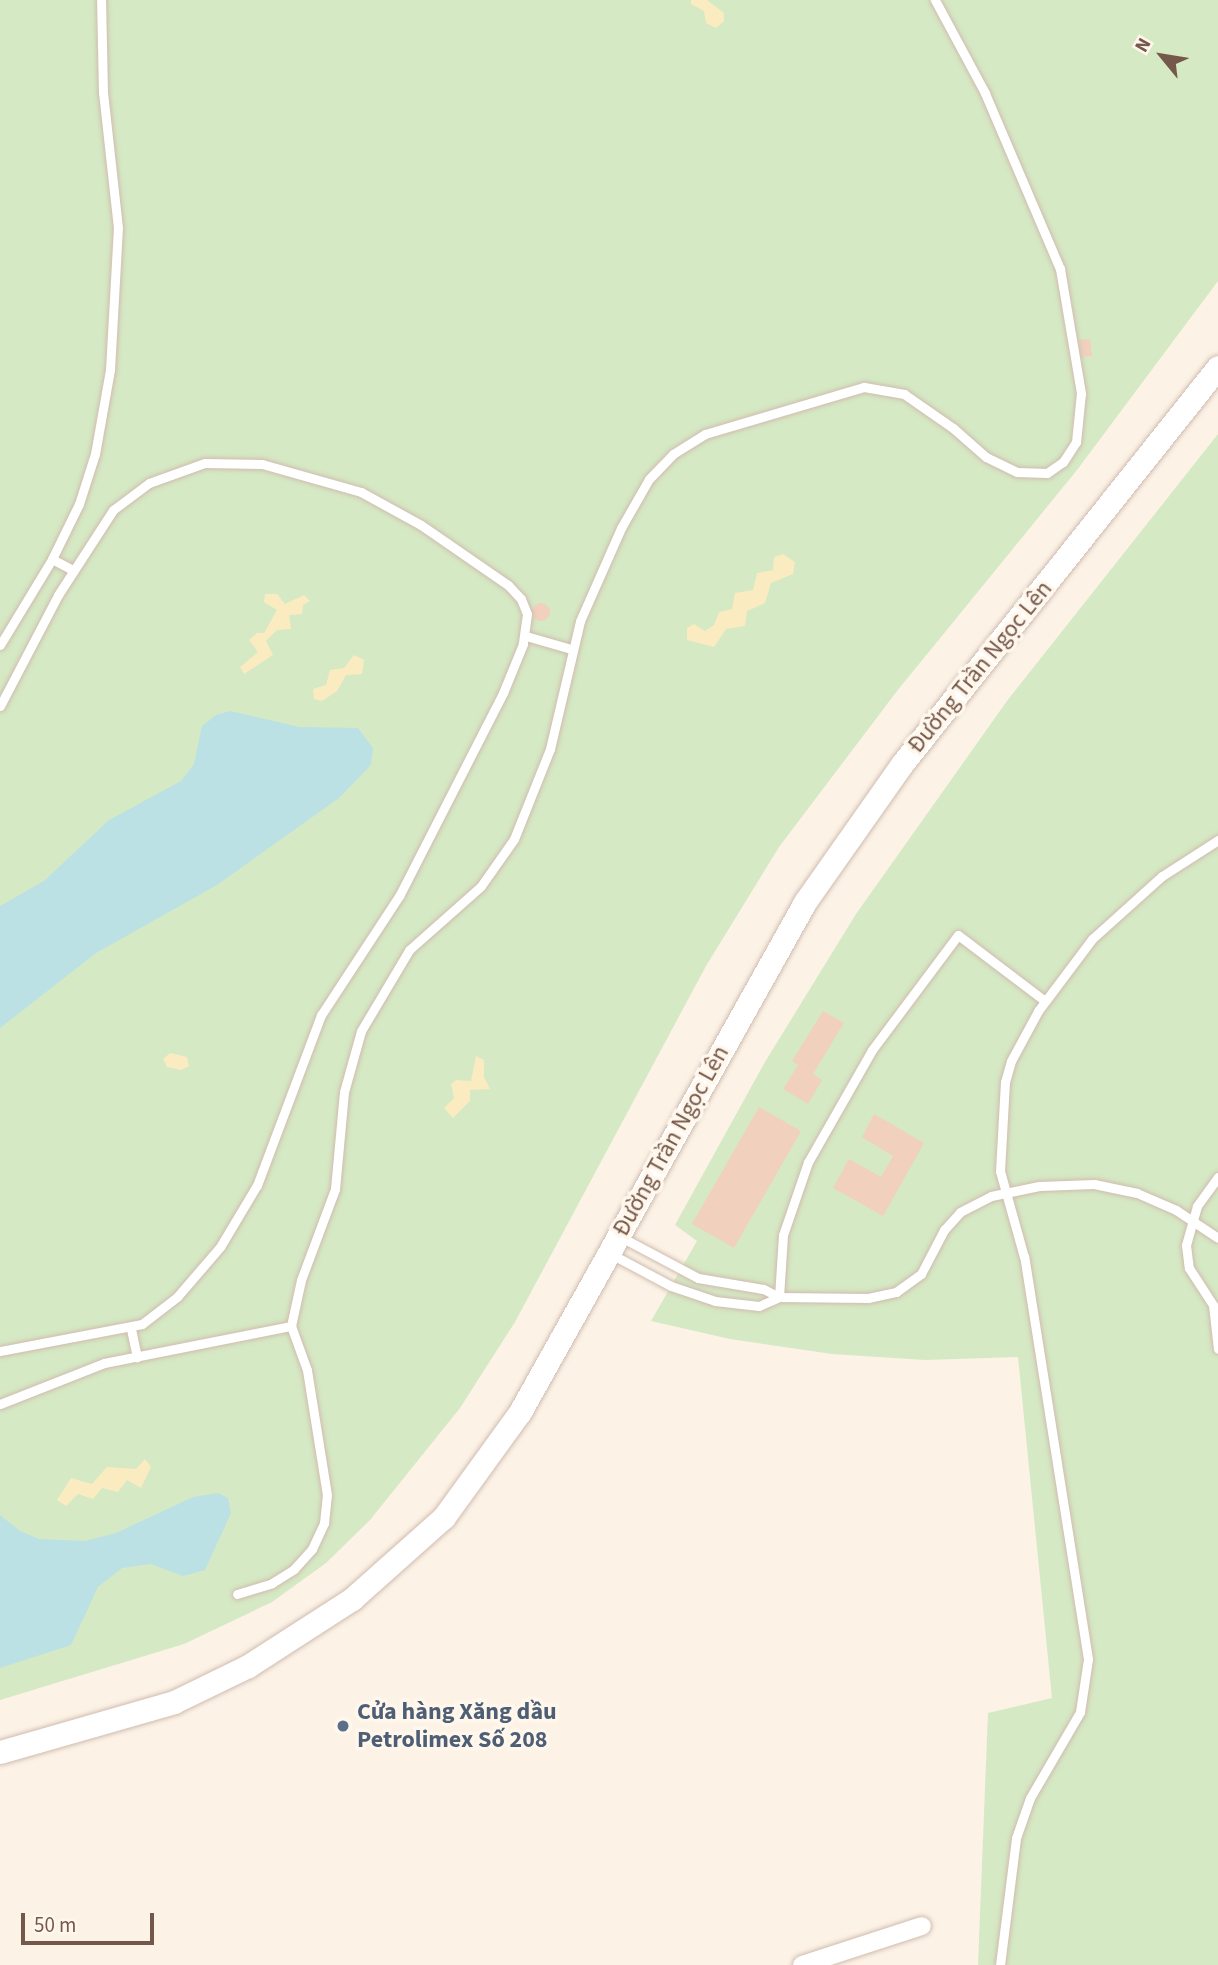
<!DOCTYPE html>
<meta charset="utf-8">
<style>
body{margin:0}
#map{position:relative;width:1218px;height:1965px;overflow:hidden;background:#fcf2e6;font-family:"Source Sans 3",sans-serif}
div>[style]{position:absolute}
.green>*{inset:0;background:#d5e9c4}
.sand>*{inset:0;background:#fbebc1}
.water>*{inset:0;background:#bbe1e5}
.building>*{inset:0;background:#f1d0be}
.round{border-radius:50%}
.roads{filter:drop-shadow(0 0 2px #d0bcaf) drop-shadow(0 0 2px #d0bcaf)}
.service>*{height:9px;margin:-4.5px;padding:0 4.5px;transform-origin:4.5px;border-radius:4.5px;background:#fff}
.minor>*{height:18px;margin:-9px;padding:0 9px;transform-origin:9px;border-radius:9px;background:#fff}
.tertiary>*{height:23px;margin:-11.5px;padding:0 11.5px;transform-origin:11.5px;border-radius:11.5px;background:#fff}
.dots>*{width:19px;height:19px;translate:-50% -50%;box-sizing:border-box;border:4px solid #fff7ec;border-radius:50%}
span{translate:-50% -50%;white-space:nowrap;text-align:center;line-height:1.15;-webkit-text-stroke:7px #fff7ec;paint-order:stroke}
.street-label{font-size:24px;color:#75584b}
.service-label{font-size:24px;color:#4e5e75;font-weight:700}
.left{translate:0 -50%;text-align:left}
.north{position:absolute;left:1127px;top:21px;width:70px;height:70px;-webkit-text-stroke:5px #fff7ec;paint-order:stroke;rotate:300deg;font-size:19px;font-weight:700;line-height:28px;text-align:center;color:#75584b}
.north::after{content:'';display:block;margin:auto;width:24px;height:32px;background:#75584b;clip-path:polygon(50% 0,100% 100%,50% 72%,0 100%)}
.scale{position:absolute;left:21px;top:1913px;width:133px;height:32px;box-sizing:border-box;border:4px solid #75584b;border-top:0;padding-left:9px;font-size:21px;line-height:24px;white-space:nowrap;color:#75584b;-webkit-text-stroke:5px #fff7ec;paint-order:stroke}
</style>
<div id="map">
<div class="green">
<i style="clip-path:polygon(0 0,1218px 0,1218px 281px,1077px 470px,897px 691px,779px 847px,706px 966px,515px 1322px,460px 1408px,370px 1520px,326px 1563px,272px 1602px,184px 1644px,0 1700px)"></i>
<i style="clip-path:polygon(1218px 434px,1218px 1965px,978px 1965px,988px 1713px,1052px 1698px,1018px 1357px,925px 1360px,832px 1354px,730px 1339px,651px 1321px,697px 1241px,675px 1225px,765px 1062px,856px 914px,1007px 701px)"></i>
</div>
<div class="sand">
<i style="clip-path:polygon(707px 0,724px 13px,724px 21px,716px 28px,706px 23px,704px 11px,691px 4px,691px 0)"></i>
<i style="clip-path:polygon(783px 554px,795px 562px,793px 574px,771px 583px,765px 603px,747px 611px,745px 626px,726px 629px,714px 647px,687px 640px,687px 628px,694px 624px,705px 631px,714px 625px,719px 612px,732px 609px,735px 593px,753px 590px,757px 573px,773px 570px,774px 557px)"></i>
<i style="clip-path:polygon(265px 594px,277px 594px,285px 604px,304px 595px,310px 601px,303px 605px,302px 614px,289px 615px,291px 629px,277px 630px,266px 641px,273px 655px,244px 674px,240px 667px,258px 652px,249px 640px,257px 633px,264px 633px,277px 610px,264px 602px)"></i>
<i style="clip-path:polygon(354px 655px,364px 660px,362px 674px,346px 675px,337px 691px,322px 701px,314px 699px,313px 689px,326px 685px,330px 670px,344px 668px)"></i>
<i style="clip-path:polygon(170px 1053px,187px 1057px,189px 1066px,181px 1070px,167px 1067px,163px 1059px)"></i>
<i style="clip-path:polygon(476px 1056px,484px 1060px,484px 1077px,490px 1089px,470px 1090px,470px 1101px,453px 1118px,444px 1108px,454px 1098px,451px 1084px,456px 1080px,471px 1081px)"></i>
<i style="clip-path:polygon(145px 1459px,151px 1467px,141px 1488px,127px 1480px,118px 1492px,102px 1488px,93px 1499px,78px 1494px,66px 1506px,57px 1500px,71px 1478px,92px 1484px,107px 1467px,136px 1469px)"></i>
</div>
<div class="water">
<i style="clip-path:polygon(230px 711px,299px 727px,358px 728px,373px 748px,371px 765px,339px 798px,217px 885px,96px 953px,0 1028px,0 906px,44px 881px,109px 820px,181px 781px,194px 764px,202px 726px,216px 715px)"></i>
<i style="clip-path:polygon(218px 1493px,228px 1498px,231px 1513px,205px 1570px,183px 1576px,151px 1564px,122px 1568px,98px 1587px,71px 1645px,0 1668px,0 1515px,20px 1531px,39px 1539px,85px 1541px,116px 1533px,193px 1497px)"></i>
</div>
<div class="building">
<i style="clip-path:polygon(1090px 339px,1092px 356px,1082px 357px,1079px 340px)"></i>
<i class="round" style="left:532px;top:603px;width:18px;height:18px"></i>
<i style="clip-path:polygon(823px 1011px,844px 1023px,813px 1074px,822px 1080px,808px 1104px,783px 1089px,798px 1065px,792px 1061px)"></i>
<i style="clip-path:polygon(759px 1107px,801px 1131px,734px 1248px,692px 1224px)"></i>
<i style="clip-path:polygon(874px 1114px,924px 1143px,883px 1216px,833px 1188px,849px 1159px,881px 1177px,893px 1156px,862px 1137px)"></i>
</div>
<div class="roads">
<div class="service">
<i style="left:52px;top:559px;width:24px;rotate:28deg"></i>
<i style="left:526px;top:636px;width:47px;rotate:16.1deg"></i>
<i style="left:0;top:645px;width:100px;rotate:-58.8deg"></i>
<i style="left:52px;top:559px;width:61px;rotate:-63.9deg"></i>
<i style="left:79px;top:504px;width:52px;rotate:-72.3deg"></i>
<i style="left:95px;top:454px;width:85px;rotate:-79.9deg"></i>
<i style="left:110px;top:370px;width:142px;rotate:-86.8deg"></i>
<i style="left:118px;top:228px;width:136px;rotate:-96.3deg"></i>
<i style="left:103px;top:93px;width:93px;rotate:-91.2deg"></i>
<i style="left:0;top:706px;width:125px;rotate:-62.4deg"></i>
<i style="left:58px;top:595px;width:101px;rotate:-57.1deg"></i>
<i style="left:113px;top:510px;width:45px;rotate:-36.9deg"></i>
<i style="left:149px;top:483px;width:59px;rotate:-19.7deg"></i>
<i style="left:205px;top:463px;width:57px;rotate:1deg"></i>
<i style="left:262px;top:464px;width:103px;rotate:15.8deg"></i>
<i style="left:361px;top:492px;width:68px;rotate:28.8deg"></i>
<i style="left:421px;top:525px;width:106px;rotate:34.6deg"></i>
<i style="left:508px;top:585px;width:19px;rotate:47deg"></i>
<i style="left:521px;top:599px;width:16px;rotate:68deg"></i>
<i style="left:527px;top:614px;width:30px;rotate:98deg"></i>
<i style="left:523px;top:644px;width:53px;rotate:112.2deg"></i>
<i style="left:503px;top:693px;width:228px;rotate:117.1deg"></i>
<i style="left:399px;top:896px;width:142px;rotate:123.2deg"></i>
<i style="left:321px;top:1015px;width:182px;rotate:110.6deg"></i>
<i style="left:257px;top:1185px;width:72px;rotate:120.8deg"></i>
<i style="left:220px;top:1247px;width:66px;rotate:130.7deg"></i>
<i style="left:177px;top:1297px;width:44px;rotate:142.4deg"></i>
<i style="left:142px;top:1324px;width:145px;rotate:169.2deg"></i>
<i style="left:1045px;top:1001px;width:109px;rotate:-142.8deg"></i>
<i style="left:958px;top:935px;width:144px;rotate:126.8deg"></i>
<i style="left:872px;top:1050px;width:129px;rotate:119.7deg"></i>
<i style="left:808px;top:1162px;width:77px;rotate:108.9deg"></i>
<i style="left:783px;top:1235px;width:62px;rotate:93.7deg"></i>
<i style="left:779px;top:1297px;width:89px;rotate:0.6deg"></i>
<i style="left:868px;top:1298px;width:29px;rotate:-12deg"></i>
<i style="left:896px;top:1292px;width:31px;rotate:-36deg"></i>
<i style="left:921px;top:1274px;width:50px;rotate:-62.4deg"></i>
<i style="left:944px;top:1230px;width:24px;rotate:-48deg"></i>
<i style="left:960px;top:1212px;width:35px;rotate:-27deg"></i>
<i style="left:991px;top:1196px;width:49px;rotate:-11.8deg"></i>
<i style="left:1039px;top:1186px;width:55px;rotate:-2.1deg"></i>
<i style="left:1094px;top:1184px;width:44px;rotate:11.8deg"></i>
<i style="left:1137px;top:1193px;width:43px;rotate:23.6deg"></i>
<i style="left:1176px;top:1210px;width:50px;rotate:33.7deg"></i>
<i style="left:1218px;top:1177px;width:36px;rotate:126deg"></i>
<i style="left:1197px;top:1206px;width:41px;rotate:105.8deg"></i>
<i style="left:1186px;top:1245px;width:23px;rotate:83deg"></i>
<i style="left:1189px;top:1268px;width:44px;rotate:57deg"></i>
<i style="left:1213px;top:1305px;width:44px;rotate:83.5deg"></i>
<i style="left:611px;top:1254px;width:68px;rotate:28.1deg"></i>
<i style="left:671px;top:1286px;width:46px;rotate:18.8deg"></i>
<i style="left:715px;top:1301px;width:44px;rotate:6.5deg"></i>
<i style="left:759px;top:1306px;width:22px;rotate:-24deg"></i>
<i style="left:779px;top:1297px;width:18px;rotate:-153deg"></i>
<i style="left:763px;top:1289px;width:66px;rotate:-170.4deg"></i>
<i style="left:698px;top:1278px;width:89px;rotate:-152deg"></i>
<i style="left:131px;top:1329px;width:29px;rotate:78deg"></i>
<i style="left:0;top:1404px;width:112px;rotate:-21.5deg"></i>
<i style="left:104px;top:1363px;width:191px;rotate:-11.2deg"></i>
<i style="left:237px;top:1594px;width:37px;rotate:-17deg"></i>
<i style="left:272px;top:1583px;width:26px;rotate:-32deg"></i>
<i style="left:294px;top:1569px;width:27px;rotate:-48deg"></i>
<i style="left:312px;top:1549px;width:29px;rotate:-65deg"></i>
<i style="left:324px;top:1523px;width:28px;rotate:-84deg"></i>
<i style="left:327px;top:1495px;width:127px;rotate:-99.1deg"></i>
<i style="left:307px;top:1370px;width:47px;rotate:-110deg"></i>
<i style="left:291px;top:1326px;width:47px;rotate:-77.7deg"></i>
<i style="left:301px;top:1280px;width:97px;rotate:-69.5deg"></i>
<i style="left:335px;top:1189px;width:97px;rotate:-84.7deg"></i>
<i style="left:344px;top:1092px;width:63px;rotate:-74.4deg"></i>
<i style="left:361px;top:1031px;width:94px;rotate:-59.3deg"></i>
<i style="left:409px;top:950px;width:96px;rotate:-41.6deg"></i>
<i style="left:481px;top:886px;width:57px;rotate:-54.9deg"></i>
<i style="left:514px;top:839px;width:97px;rotate:-68.2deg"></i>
<i style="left:550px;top:749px;width:131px;rotate:-76.8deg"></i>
<i style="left:580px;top:621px;width:102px;rotate:-66.2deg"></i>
<i style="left:621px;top:528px;width:56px;rotate:-60.3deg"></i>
<i style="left:649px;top:479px;width:35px;rotate:-46deg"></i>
<i style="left:673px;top:454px;width:38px;rotate:-32deg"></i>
<i style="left:705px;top:434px;width:166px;rotate:-16.5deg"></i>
<i style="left:864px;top:387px;width:41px;rotate:9.9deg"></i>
<i style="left:904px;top:394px;width:60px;rotate:34.8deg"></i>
<i style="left:953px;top:428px;width:44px;rotate:41.3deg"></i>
<i style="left:986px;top:457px;width:34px;rotate:26deg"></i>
<i style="left:1017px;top:472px;width:30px;rotate:2deg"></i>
<i style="left:1047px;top:473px;width:19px;rotate:-35deg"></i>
<i style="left:1063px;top:462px;width:24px;rotate:-57deg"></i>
<i style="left:1076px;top:442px;width:49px;rotate:-84.2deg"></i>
<i style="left:1081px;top:393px;width:126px;rotate:-99.6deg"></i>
<i style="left:1060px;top:269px;width:191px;rotate:-113.1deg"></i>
<i style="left:985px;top:93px;width:106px;rotate:-118.3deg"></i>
<i style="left:1000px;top:1965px;width:128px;rotate:-82.8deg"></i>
<i style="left:1016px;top:1838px;width:42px;rotate:-70.7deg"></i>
<i style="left:1030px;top:1798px;width:99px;rotate:-59.8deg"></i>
<i style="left:1080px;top:1712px;width:54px;rotate:-81.4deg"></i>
<i style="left:1088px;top:1659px;width:407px;rotate:-99deg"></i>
<i style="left:1024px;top:1257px;width:89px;rotate:-105.6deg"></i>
<i style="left:1000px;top:1171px;width:89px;rotate:-86.8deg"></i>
<i style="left:1005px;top:1082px;width:22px;rotate:-74deg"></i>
<i style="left:1011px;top:1061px;width:57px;rotate:-61.6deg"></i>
<i style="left:1038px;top:1011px;width:90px;rotate:-53.1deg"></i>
<i style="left:1092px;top:939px;width:94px;rotate:-42deg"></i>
<i style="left:1162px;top:876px;width:67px;rotate:-32.7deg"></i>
</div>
<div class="minor">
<i style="left:802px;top:1965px;width:126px;rotate:-18deg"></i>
</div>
<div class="tertiary">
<i style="left:0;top:1752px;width:181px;rotate:-16deg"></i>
<i style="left:174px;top:1702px;width:82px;rotate:-25.9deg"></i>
<i style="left:248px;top:1666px;width:124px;rotate:-32.8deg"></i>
<i style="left:352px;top:1599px;width:123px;rotate:-41.7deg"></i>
<i style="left:444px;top:1517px;width:130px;rotate:-54.1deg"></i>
<i style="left:520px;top:1412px;width:584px;rotate:-60.8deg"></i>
<i style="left:805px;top:902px;width:169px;rotate:-54.9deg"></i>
<i style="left:902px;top:764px;width:507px;rotate:-51.48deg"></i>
</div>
</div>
<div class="dots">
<i style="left:343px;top:1726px;background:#5c6f8a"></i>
</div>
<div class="street-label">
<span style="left:980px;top:667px;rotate:-51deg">Đường Trần Ngọc Lên</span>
<span style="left:671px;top:1141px;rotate:-61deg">Đường Trần Ngọc Lên</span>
</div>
<div class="service-label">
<span class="left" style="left:357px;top:1726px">Cửa hàng Xăng dầu<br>Petrolimex Số 208</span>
</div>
<div class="north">N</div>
<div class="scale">50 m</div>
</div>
